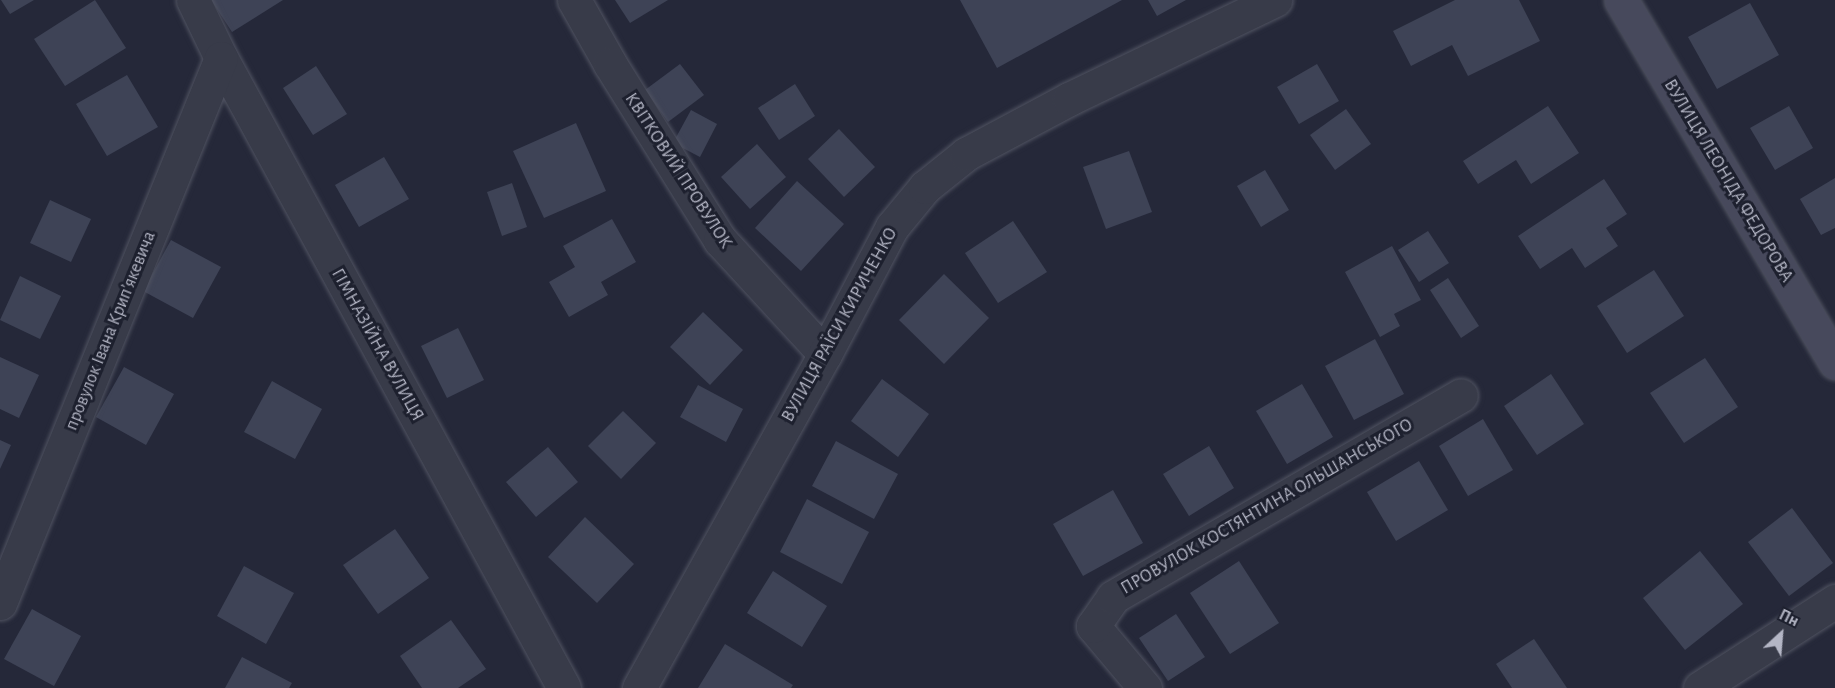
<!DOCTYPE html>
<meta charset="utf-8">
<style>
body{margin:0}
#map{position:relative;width:1835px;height:688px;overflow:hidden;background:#252839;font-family:"Alegreya Sans",sans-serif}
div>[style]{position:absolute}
.building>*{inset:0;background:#3e4356}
.roads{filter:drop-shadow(0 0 2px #505361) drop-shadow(0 0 2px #505361)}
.street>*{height:33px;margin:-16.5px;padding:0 16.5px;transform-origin:16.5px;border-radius:16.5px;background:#383b49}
.secondary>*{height:33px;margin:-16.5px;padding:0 16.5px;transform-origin:16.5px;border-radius:16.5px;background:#47495c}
span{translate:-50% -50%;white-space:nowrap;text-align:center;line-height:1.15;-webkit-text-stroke:6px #1d202e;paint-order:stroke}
.street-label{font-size:18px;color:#b4b6c5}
.north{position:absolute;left:1751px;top:604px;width:60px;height:60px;-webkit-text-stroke:4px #1d202e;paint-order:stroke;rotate:26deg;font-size:16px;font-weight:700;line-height:24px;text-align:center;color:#b4b6c5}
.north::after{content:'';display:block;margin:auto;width:21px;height:27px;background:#b4b6c5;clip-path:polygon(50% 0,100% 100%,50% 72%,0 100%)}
</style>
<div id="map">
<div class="building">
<i style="clip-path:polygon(1px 0,34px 0,10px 14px)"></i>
<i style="clip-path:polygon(95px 0,126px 48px,65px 86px,34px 39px)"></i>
<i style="clip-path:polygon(211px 0,283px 0,232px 32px)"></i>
<i style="clip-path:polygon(615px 0,668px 0,630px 23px)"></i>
<i style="clip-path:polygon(960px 0,1122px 0,997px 68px)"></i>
<i style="clip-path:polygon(1148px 0,1186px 0,1157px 16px)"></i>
<i style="clip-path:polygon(1455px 0,1519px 0,1540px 41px,1468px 76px,1452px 45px,1411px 66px,1393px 31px)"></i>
<i style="clip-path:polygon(1750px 3px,1779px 55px,1717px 89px,1688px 37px)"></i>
<i style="clip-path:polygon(680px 64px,704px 95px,668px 122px,645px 90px)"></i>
<i style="clip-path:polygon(1317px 64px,1339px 101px,1299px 124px,1277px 87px)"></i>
<i style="clip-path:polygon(316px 66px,347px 114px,313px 135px,283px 88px)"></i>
<i style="clip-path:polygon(127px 75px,158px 127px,107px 156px,76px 104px)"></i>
<i style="clip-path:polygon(795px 84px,815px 116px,779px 140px,758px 108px)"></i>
<i style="clip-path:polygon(1548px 106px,1579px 153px,1531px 184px,1516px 160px,1478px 184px,1463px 161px)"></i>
<i style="clip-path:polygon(1789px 106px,1813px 148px,1775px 170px,1750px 128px)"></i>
<i style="clip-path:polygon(1346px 109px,1371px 144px,1335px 170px,1310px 135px)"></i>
<i style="clip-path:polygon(691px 110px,717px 124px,700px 157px,673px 143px)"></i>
<i style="clip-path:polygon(576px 123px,606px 191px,544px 218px,513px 151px)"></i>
<i style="clip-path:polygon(839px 129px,875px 167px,844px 197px,808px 159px)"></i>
<i style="clip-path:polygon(757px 144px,786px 177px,750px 209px,721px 177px)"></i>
<i style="clip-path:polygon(1129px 151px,1152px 212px,1106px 229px,1083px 167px)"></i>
<i style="clip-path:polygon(384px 157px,409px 199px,359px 227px,335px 185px)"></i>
<i style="clip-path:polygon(1265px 170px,1289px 210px,1261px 227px,1237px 186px)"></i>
<i style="clip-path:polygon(1835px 178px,1835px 228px,1821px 235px,1800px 199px)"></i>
<i style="clip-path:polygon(1604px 179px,1627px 214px,1606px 228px,1618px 246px,1585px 268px,1572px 248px,1540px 269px,1518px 236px)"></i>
<i style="clip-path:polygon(797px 181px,844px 224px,801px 271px,755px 228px)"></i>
<i style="clip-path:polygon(512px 183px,527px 227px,502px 236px,487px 192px)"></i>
<i style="clip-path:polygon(50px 200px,91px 219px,71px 262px,30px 243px)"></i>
<i style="clip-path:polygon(612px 219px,636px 262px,601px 282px,608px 295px,569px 317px,549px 282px,575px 267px,563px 246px)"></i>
<i style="clip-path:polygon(1013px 221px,1047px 272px,998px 303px,965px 253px)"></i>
<i style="clip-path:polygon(1428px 231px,1449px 263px,1419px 282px,1398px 250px)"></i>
<i style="clip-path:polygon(171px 240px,221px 267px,193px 318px,143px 291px)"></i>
<i style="clip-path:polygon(1392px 246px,1421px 300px,1394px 314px,1400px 326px,1380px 337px,1345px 272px)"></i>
<i style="clip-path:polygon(1654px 270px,1684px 316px,1627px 353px,1597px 306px)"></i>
<i style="clip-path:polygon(944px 274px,989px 318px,944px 364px,899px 320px)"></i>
<i style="clip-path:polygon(20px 276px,61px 296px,40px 339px,0 320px)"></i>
<i style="clip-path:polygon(1448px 278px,1479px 326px,1461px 338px,1430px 290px)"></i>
<i style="clip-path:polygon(703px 312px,743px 350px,710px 385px,670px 347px)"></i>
<i style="clip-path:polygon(458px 328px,484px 380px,447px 398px,421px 346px)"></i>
<i style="clip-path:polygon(1375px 339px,1404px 394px,1354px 420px,1325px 366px)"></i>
<i style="clip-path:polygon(0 357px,39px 375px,19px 418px,0 409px)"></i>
<i style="clip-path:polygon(1705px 358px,1738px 407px,1684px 443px,1650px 393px)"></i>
<i style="clip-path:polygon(124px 367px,174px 394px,146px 445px,96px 417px)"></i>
<i style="clip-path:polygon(1551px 374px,1584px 424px,1537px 455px,1504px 406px)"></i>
<i style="clip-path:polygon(882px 379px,929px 414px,898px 457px,851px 421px)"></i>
<i style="clip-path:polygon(272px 381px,322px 409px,295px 459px,244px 432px)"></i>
<i style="clip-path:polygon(1302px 384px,1333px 437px,1287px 464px,1256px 411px)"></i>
<i style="clip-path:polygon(698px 385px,743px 409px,726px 442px,680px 417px)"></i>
<i style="clip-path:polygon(623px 411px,656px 443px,621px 479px,588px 446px)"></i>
<i style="clip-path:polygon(1483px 419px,1513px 470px,1468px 496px,1439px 446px)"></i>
<i style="clip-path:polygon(0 440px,11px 445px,0 469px)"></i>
<i style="clip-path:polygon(836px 441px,898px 474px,874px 519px,812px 486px)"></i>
<i style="clip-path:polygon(1209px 446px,1234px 488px,1189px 516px,1163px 474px)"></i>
<i style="clip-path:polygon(548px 447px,578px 482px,536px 517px,506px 482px)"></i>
<i style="clip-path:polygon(1419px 461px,1448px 510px,1396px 541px,1367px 492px)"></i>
<i style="clip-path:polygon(1113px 490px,1143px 543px,1083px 576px,1053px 524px)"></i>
<i style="clip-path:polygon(807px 499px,869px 532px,842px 584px,780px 552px)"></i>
<i style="clip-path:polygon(1792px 508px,1833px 563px,1789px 596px,1748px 542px)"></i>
<i style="clip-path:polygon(585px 517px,634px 564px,597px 603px,548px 557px)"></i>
<i style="clip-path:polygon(395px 529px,429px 578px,378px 614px,343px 565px)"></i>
<i style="clip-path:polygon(1700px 551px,1743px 604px,1685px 650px,1643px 598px)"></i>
<i style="clip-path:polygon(1239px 561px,1279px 623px,1230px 654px,1190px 593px)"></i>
<i style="clip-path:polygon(244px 566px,294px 593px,266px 644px,217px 616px)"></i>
<i style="clip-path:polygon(773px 571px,827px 606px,802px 647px,747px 613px)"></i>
<i style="clip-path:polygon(32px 609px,81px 636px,54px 686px,4px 659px)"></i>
<i style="clip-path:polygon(1176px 614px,1205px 657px,1168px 681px,1139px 638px)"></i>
<i style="clip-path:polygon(451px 620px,486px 669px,458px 688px,422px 688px,400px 656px)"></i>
<i style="clip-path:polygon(1534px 639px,1567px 688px,1512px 688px,1496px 664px)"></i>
<i style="clip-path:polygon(725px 644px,793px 685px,791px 688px,698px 688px)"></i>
<i style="clip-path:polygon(242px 657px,292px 683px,289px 688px,225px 688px)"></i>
</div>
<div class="roads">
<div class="street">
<i style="left:193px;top:0;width:64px;rotate:64.2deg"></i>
<i style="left:221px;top:58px;width:717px;rotate:61.43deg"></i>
<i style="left:574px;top:0;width:73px;rotate:60.6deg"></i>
<i style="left:610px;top:64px;width:208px;rotate:58deg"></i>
<i style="left:720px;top:240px;width:155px;rotate:47.4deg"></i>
<i style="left:0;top:603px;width:588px;rotate:-67.93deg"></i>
<i style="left:639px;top:688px;width:382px;rotate:-60.9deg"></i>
<i style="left:825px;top:354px;width:144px;rotate:-62.2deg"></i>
<i style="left:892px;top:227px;width:52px;rotate:-50.5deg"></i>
<i style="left:925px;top:187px;width:53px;rotate:-38.8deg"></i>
<i style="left:966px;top:154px;width:117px;rotate:-28.1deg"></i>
<i style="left:1069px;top:99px;width:229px;rotate:-25.7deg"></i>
<i style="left:1145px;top:688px;width:81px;rotate:-130deg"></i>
<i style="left:1093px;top:626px;width:35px;rotate:-55deg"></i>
<i style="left:1113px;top:597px;width:402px;rotate:-30.1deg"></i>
<i style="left:1700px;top:688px;width:161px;rotate:-32.8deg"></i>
</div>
<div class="secondary">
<i style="left:1621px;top:0;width:421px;rotate:59.4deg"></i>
</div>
</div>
<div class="street-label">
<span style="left:678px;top:171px;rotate:57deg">КВІТКОВИЙ ПРОВУЛОК</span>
<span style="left:1728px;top:181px;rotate:59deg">ВУЛИЦЯ ЛЕОНІДА ФЕДОРОВА</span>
<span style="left:840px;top:325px;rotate:-61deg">ВУЛИЦЯ РАЇСИ КИРИЧЕНКО</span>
<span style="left:111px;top:331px;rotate:-68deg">провулок Івана Крипʼякевича</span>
<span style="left:377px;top:345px;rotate:61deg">ГІМНАЗІЙНА ВУЛИЦЯ</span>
<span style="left:1267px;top:507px;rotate:-30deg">ПРОВУЛОК КОСТЯНТИНА ОЛЬШАНСЬКОГО</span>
</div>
<div class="north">Пн</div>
</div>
